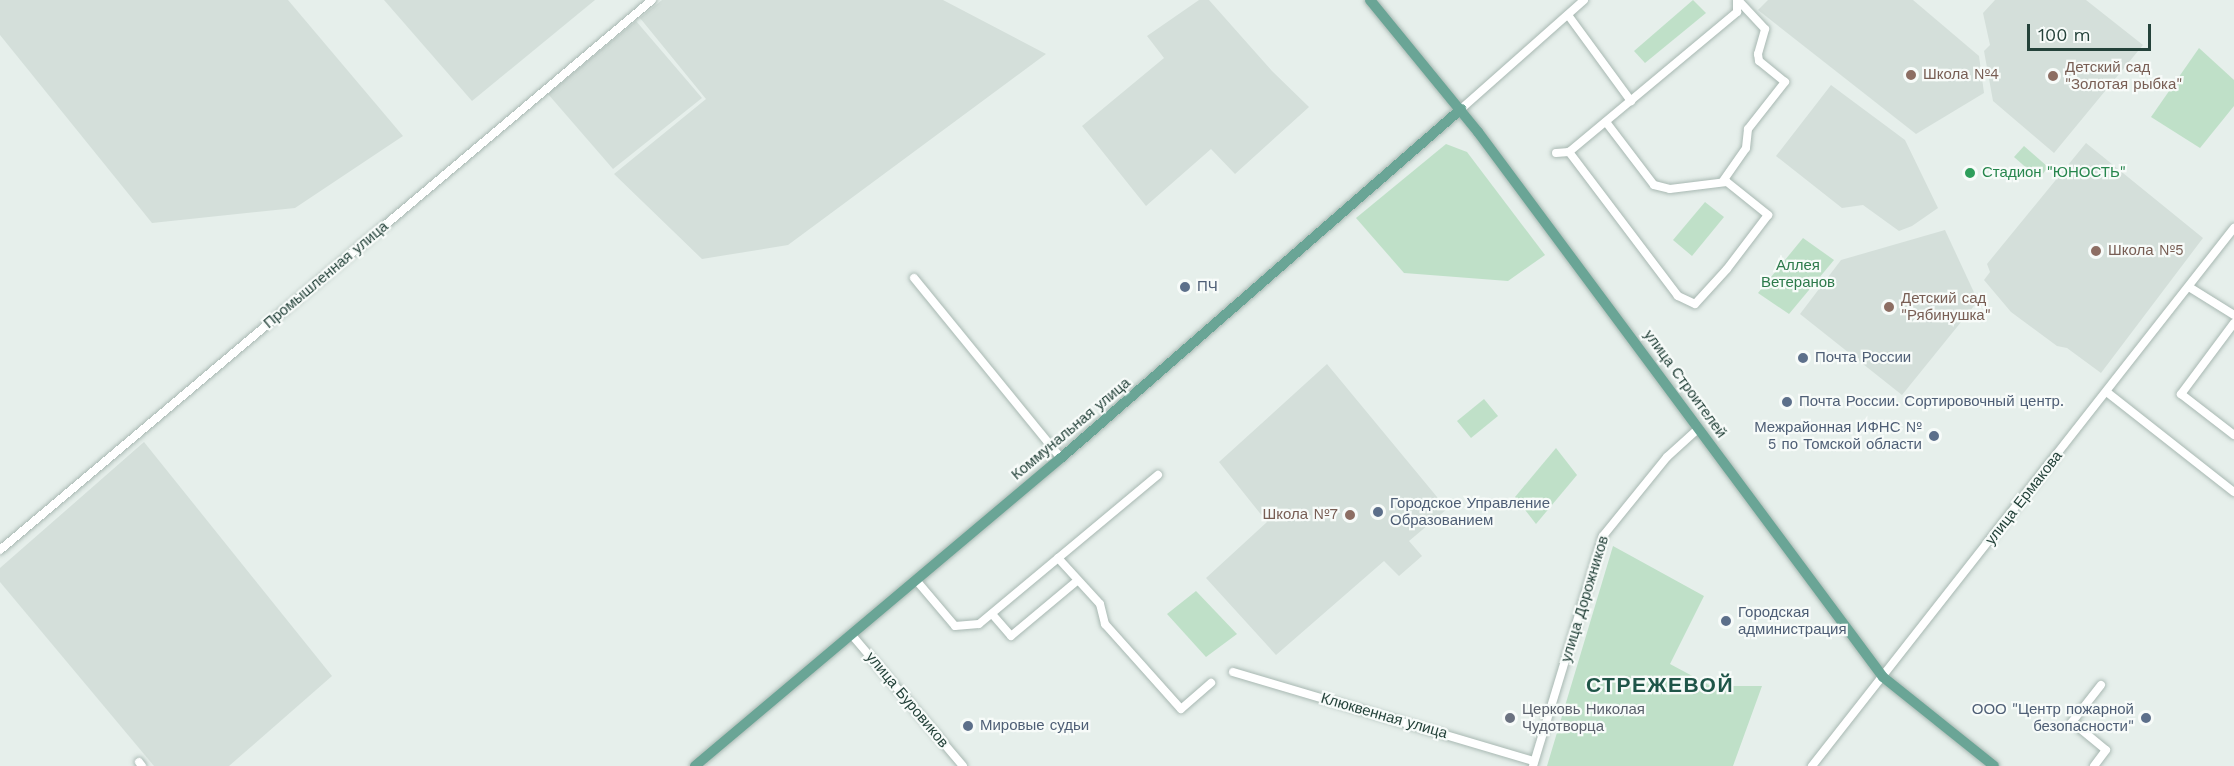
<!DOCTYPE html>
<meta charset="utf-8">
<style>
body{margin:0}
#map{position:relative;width:2234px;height:766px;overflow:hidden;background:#e6efeb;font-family:"Work Sans",sans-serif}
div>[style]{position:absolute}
.built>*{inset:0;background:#d4dfda}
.green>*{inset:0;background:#bfe0c8}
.roads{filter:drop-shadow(0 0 2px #a8b8b2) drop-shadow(0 0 2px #a8b8b2)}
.minor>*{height:8px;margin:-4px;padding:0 4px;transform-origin:4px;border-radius:4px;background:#fff}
.major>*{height:10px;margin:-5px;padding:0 5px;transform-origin:5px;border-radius:5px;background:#6aa596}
.dots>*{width:16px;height:16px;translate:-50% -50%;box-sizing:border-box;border:3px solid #f7fbf9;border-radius:50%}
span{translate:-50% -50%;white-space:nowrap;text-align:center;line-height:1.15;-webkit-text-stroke:4.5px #f7fbf9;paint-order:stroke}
.education-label{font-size:15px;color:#785e54}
.left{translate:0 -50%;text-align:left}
.right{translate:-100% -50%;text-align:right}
.leisure-label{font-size:15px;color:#27864d}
.park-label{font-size:15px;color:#2d7a4b}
.street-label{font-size:15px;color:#24423a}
.service-label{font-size:15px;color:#4e5e75}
.worship-label{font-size:15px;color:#5b616d}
.district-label{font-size:21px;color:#1f5548;font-weight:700;letter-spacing:1.5px}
.scale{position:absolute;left:2027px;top:24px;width:124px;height:27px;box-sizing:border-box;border:3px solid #24423a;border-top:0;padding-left:8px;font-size:18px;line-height:21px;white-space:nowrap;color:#24423a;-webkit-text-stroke:4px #f7fbf9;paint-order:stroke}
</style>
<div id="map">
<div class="built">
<i style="clip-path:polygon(0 0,288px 0,403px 136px,295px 208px,152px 223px,0 35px)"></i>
<i style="clip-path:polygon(384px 0,595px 0,472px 101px)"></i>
<i style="clip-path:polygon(662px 0,943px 0,1046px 54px,788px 245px,702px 259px,614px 174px,706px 99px,640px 18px)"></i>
<i style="clip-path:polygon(1199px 0,1209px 0,1272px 71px,1309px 107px,1235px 174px,1211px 149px,1146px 206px,1082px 126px,1164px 58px,1147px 36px)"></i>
<i style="clip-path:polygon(1768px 0,1913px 0,1979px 56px,1984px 93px,1916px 134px,1758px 10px)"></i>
<i style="clip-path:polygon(1995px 0,2086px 0,2143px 45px,2054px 153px,1993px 101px,1984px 51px,1990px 45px,1983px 13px)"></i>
<i style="clip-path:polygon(636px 21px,702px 98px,613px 169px,548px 94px)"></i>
<i style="clip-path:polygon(1831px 85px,1905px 140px,1938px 208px,1912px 226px,1899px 231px,1863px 205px,1842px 208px,1776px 156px)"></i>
<i style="clip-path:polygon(2086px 143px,2203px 238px,2101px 373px,2067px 348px,2057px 346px,2011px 312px,1984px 280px,1990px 272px,1987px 264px)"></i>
<i style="clip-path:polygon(1945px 230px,1978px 301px,1902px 395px,1800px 314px,1841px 260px)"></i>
<i style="clip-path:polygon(1327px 364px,1447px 509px,1409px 541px,1422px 556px,1399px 576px,1384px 561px,1276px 655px,1206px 578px,1267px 522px,1219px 462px)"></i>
<i style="clip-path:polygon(144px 442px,332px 676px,229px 766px,154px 766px,0 582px,0 568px)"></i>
</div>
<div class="green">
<i style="clip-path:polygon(1693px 0,1706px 13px,1645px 63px,1634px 51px)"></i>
<i style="clip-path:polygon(2199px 48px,2234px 80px,2234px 106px,2200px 148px,2151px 117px)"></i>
<i style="clip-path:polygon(1446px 144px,1467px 152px,1545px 255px,1508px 281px,1404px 273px,1356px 218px)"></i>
<i style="clip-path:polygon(2024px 146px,2048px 167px,2039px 179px,2014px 157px)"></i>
<i style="clip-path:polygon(1705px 202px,1724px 217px,1692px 256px,1673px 240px)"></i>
<i style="clip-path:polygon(1803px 238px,1834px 260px,1789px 314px,1758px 293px)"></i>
<i style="clip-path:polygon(1484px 399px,1498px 416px,1471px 438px,1457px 421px)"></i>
<i style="clip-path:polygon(1556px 448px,1577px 475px,1536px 524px,1515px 497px)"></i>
<i style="clip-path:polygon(1613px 546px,1704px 596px,1670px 664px,1711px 686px,1762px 686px,1733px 766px,1547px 766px)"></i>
<i style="clip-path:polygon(1196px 591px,1237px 634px,1206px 657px,1167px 614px)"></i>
</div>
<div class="roads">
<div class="minor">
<i style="left:1568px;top:15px;width:107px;rotate:53.8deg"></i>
<i style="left:1461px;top:109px;width:164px;rotate:-41.5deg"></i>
<i style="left:1606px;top:122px;width:79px;rotate:52.7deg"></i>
<i style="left:1654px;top:185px;width:16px;rotate:14deg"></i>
<i style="left:1670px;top:189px;width:57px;rotate:-7deg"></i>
<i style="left:1727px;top:182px;width:53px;rotate:38.8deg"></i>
<i style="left:1768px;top:215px;width:68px;rotate:127.2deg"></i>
<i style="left:1727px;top:269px;width:47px;rotate:132.4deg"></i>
<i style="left:1695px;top:304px;width:19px;rotate:-155deg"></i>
<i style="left:1678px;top:296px;width:181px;rotate:-127.1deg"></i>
<i style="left:1569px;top:152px;width:219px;rotate:-39.8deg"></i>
<i style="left:1737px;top:12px;width:12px;rotate:-90deg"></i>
<i style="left:1556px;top:153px;width:13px;rotate:-4deg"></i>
<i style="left:1723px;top:181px;width:40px;rotate:-55.1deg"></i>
<i style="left:1746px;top:148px;width:19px;rotate:-84deg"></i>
<i style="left:1748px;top:129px;width:60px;rotate:-51.8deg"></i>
<i style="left:1785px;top:82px;width:33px;rotate:-141deg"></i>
<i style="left:1759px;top:61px;width:7px;rotate:-98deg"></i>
<i style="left:1758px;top:54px;width:26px;rotate:-74deg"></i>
<i style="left:1765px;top:29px;width:40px;rotate:-133deg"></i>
<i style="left:914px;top:278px;width:232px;rotate:50.8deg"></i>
<i style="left:2189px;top:287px;width:53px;rotate:31.9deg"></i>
<i style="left:2234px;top:323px;width:89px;rotate:126.7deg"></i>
<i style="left:2181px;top:394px;width:67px;rotate:37.7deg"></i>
<i style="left:2108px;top:393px;width:160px;rotate:38.2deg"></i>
<i style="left:0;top:550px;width:853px;rotate:-40.15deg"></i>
<i style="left:1058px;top:558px;width:62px;rotate:47.6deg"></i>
<i style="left:1100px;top:604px;width:21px;rotate:76deg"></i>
<i style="left:1105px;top:624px;width:114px;rotate:48.2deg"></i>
<i style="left:1181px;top:709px;width:40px;rotate:-41deg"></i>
<i style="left:916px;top:580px;width:60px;rotate:49.7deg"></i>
<i style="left:955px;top:626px;width:24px;rotate:-5deg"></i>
<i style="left:979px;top:624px;width:233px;rotate:-39.8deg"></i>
<i style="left:992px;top:614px;width:29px;rotate:49deg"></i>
<i style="left:1011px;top:636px;width:87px;rotate:-39.9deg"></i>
<i style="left:851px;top:634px;width:173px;rotate:49.7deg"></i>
<i style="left:1233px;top:672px;width:314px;rotate:16.5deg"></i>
<i style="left:139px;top:762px;width:5px;rotate:53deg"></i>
<i style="left:1533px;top:766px;width:240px;rotate:-73.1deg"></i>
<i style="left:1603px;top:536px;width:102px;rotate:-51deg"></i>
<i style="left:1667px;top:457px;width:43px;rotate:-42.2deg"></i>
<i style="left:1812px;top:766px;width:684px;rotate:-51.89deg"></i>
<i style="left:2094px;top:766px;width:20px;rotate:-53deg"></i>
<i style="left:2106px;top:750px;width:44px;rotate:-140.5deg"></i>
<i style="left:2072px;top:722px;width:47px;rotate:-51.9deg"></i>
</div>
<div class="major">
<i style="left:1370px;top:0;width:171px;rotate:50.7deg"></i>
<i style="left:1478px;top:132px;width:679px;rotate:53.38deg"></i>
<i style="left:1883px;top:677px;width:142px;rotate:38.7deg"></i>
<i style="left:695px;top:766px;width:478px;rotate:-40.1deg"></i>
<i style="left:1061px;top:458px;width:531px;rotate:-41.1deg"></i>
</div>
</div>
<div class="dots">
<i style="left:1911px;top:75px;background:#8d6e63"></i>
<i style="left:2053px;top:76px;background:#8d6e63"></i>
<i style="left:1970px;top:173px;background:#2e9e5b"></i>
<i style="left:2096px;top:251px;background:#8d6e63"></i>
<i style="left:1185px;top:287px;background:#5c6f8a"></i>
<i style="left:1889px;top:307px;background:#8d6e63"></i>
<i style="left:1803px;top:358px;background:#5c6f8a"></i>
<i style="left:1787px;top:402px;background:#5c6f8a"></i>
<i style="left:1934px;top:436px;background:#5c6f8a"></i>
<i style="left:1378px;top:512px;background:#5c6f8a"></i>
<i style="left:1350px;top:515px;background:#8d6e63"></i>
<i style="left:1726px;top:621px;background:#5c6f8a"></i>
<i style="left:1510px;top:718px;background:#6b7280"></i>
<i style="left:2146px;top:718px;background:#5c6f8a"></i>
<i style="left:968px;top:726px;background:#5c6f8a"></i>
</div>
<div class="education-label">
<span class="left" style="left:2065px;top:76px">Детский сад<br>"Золотая рыбка"</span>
<span class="left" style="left:1923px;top:75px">Школа №4</span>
<span class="left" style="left:2108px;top:251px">Школа №5</span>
<span class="left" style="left:1901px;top:307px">Детский сад<br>"Рябинушка"</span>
<span class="right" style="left:1338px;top:515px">Школа №7</span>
</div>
<div class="leisure-label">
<span class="left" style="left:1982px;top:173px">Стадион "ЮНОСТЬ"</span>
</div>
<div class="park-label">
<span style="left:1798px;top:274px">Аллея<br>Ветеранов</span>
</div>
<div class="street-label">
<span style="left:326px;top:275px;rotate:-40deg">Промышленная улица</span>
<span style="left:1685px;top:384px;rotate:54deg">улица Строителей</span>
<span style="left:1071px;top:429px;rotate:-40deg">Коммунальная улица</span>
<span style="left:2024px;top:498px;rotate:-52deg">улица Ермакова</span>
<span style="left:1585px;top:599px;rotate:-73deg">улица Дорожников</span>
<span style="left:907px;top:700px;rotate:50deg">улица Буровиков</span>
<span style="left:1384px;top:716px;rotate:16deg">Клюквенная улица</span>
</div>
<div class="service-label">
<span class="left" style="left:1197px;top:287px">ПЧ</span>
<span class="left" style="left:1815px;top:358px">Почта России</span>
<span class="left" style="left:1799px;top:402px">Почта России. Сортировочный центр.</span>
<span class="right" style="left:1922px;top:436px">Межрайонная ИФНС №<br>5 по Томской области</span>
<span class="left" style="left:1390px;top:512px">Городское Управление<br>Образованием</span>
<span class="left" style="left:1738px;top:621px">Городская<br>администрация</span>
<span class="right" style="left:2134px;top:718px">ООО "Центр пожарной<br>безопасности"</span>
<span class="left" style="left:980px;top:726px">Мировые судьи</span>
</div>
<div class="worship-label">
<span class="left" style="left:1522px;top:718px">Церковь Николая<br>Чудотворца</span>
</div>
<div class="district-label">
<span style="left:1660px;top:685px">СТРЕЖЕВОЙ</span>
</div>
<div class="scale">100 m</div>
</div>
